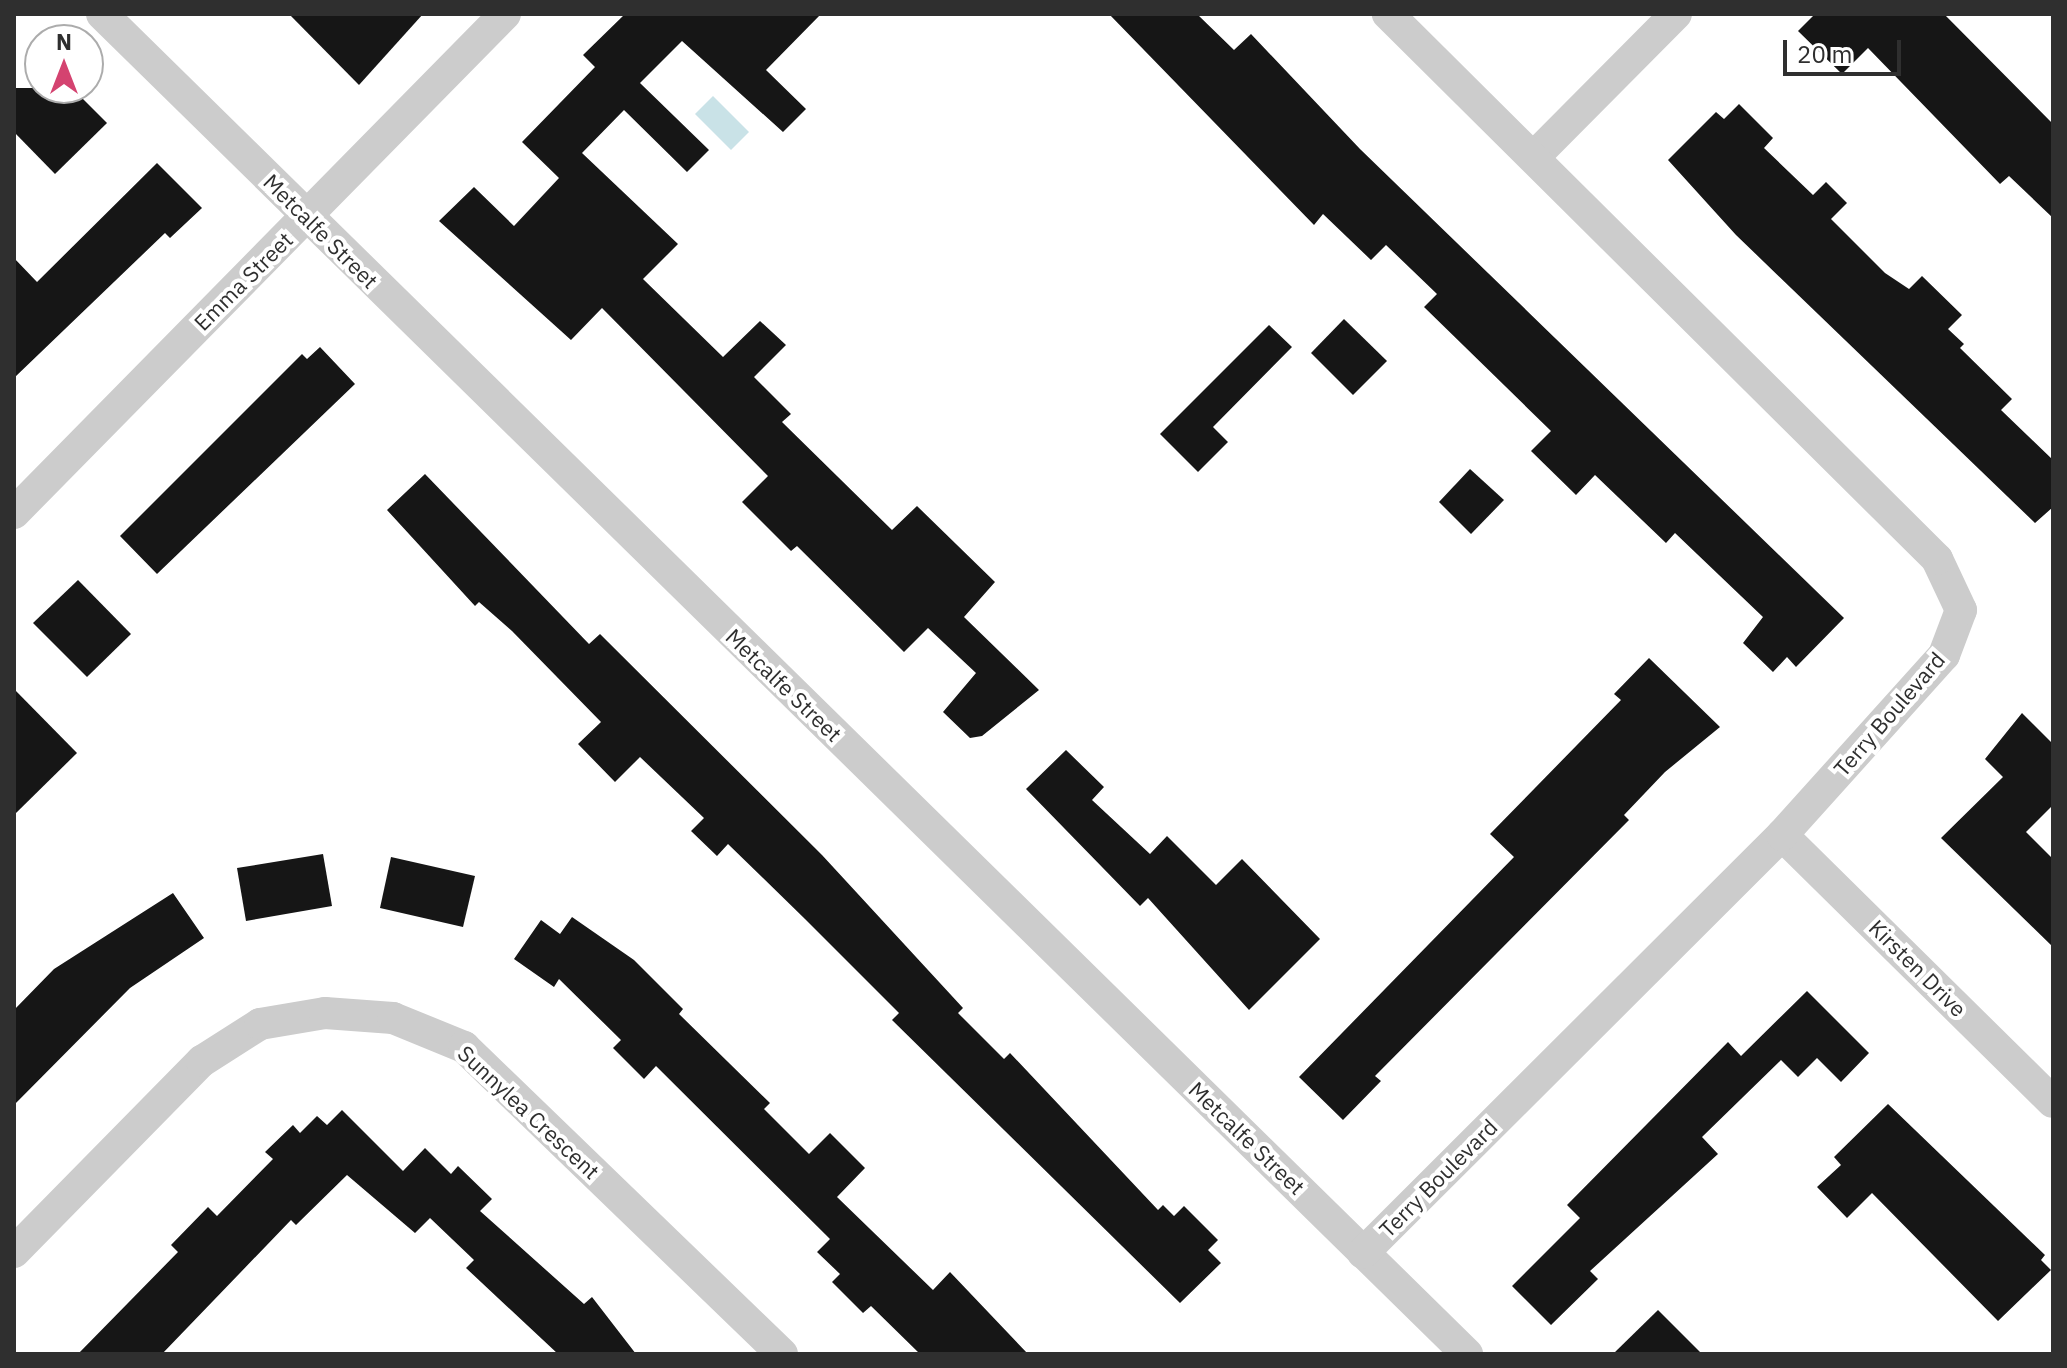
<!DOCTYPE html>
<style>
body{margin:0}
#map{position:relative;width:2067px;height:1368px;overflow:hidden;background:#fff;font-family:"IBM Plex Sans",sans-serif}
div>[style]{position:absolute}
.water>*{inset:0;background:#c9e2e7}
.building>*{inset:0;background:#161616}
.street>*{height:32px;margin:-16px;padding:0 16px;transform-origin:16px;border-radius:16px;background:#ccc}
span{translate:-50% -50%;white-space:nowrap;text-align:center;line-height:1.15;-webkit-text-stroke:8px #fff;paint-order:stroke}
.street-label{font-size:22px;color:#2f2f2f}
.frame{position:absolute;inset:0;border:16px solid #2f2f2f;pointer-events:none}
.north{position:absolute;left:24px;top:24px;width:80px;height:80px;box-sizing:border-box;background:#fff;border:2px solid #acacac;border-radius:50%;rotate:0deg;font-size:22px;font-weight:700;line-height:32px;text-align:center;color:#2f2f2f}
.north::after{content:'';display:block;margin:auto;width:28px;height:36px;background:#d44370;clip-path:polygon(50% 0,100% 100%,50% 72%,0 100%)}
.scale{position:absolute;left:1783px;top:40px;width:118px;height:36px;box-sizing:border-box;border:4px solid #2f2f2f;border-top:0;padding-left:10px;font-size:24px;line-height:28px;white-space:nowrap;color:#2f2f2f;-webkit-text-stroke:6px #fff;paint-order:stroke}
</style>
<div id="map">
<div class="water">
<i style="clip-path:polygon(713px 96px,749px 132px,731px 150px,695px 114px)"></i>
</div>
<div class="building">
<i style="clip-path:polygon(289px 14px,423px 14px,359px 85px)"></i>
<i style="clip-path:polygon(625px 14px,821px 14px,766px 70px,806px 109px,783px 132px,682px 41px,640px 83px,709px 150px,687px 172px,624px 110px,582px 153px,678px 244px,643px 279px,723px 357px,760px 321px,786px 345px,754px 377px,791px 414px,782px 422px,892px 530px,917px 506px,995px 582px,964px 617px,1039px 690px,982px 736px,970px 738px,943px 712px,976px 673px,928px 628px,904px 652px,797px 546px,791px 551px,742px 502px,768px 476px,602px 308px,571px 340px,439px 221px,474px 187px,514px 226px,559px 178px,522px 142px,595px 67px,583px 55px)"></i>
<i style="clip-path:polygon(1109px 14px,1197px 14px,1234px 50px,1251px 34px,1360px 149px,1844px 618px,1796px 667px,1787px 657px,1773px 672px,1743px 643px,1763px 617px,1675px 533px,1666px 543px,1595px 475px,1576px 495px,1531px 451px,1551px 431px,1424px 307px,1437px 294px,1386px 245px,1371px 260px,1323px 214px,1314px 225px)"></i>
<i style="clip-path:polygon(1815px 14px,1944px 14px,2053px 124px,2053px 218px,2009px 176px,2000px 184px,1868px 48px,1842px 74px,1798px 31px)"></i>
<i style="clip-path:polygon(14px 88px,72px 88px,107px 123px,55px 174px,14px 132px)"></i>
<i style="clip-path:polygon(1739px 104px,1773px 138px,1764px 148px,1813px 195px,1826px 182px,1847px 203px,1831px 219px,1885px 273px,1909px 289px,1922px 276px,1962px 315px,1948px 329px,1964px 344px,1960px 348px,2012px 399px,2001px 410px,2053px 460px,2053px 507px,2035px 523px,1736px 235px,1668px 160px,1716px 112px,1724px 119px)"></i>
<i style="clip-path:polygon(157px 163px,202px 208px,170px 238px,165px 233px,14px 378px,14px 258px,37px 282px)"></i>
<i style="clip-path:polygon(1344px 319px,1387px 361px,1353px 395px,1311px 353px)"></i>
<i style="clip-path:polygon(1269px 325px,1292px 347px,1213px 427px,1228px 442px,1198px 472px,1160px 434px)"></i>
<i style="clip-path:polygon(320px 347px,355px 384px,157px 574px,120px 536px,302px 354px,307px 359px)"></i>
<i style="clip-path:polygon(1470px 469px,1504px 500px,1471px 534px,1439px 502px)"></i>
<i style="clip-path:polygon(425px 474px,589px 644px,600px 634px,822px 855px,963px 1008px,958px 1013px,1004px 1059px,1010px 1053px,1158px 1210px,1163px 1205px,1174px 1216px,1184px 1206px,1218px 1240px,1208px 1250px,1221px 1263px,1180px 1303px,892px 1020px,899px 1013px,805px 919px,728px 844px,717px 856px,691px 831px,704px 818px,640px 757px,615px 782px,578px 744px,601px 722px,512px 631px,479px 602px,475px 606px,387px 510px)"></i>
<i style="clip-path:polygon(78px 580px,131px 634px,87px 677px,33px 623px)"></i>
<i style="clip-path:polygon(1649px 658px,1720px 727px,1665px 772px,1624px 815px,1629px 820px,1375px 1076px,1381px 1081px,1343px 1120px,1299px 1077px,1514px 857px,1490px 834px,1621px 700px,1614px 694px)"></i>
<i style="clip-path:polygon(14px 689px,77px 753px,14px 815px)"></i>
<i style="clip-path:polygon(2022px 713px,2053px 744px,2053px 805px,2026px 832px,2053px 859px,2053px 947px,1941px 838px,2003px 777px,1985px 759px)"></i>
<i style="clip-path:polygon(1066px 750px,1104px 787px,1092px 800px,1150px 854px,1167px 836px,1216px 885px,1242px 859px,1320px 939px,1249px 1010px,1148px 898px,1140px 906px,1026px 789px)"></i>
<i style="clip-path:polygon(323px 854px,332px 906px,246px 921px,237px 868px)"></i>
<i style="clip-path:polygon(391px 857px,475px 876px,463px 927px,380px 908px)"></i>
<i style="clip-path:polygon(173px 893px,204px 938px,130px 988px,14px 1105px,14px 1010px,54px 969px)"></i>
<i style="clip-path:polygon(572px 917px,634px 960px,683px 1009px,679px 1014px,770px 1103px,764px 1109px,809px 1154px,830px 1133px,865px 1168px,837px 1197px,933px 1290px,950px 1272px,1028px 1354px,920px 1354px,871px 1306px,863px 1313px,832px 1282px,840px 1274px,817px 1252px,830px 1239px,656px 1066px,644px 1079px,613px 1048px,621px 1040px,559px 979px,554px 987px,514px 959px,541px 920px,560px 934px)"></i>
<i style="clip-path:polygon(1807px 991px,1869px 1053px,1841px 1082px,1817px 1058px,1798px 1077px,1781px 1060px,1702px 1137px,1718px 1154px,1590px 1271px,1598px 1279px,1551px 1325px,1512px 1286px,1580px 1218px,1567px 1205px,1728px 1042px,1741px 1056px)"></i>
<i style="clip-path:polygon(1888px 1104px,2045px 1255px,2041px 1260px,2051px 1270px,1998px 1321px,1872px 1193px,1847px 1218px,1817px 1187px,1841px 1165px,1834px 1157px)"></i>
<i style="clip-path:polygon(342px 1110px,403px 1171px,425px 1148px,451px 1174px,458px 1166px,492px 1199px,480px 1211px,584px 1304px,592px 1297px,636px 1354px,558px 1354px,466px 1268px,474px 1260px,430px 1218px,415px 1233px,347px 1175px,296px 1225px,291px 1220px,162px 1354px,78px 1354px,178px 1252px,171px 1245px,208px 1207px,217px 1216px,273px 1159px,265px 1152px,293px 1125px,300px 1133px,317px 1116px,327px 1125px)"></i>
<i style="clip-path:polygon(1658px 1310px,1702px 1354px,1613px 1354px)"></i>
</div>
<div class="street">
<i style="left:102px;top:14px;width:1913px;rotate:44.47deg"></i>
<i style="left:1535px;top:156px;width:200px;rotate:-45.2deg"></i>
<i style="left:14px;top:513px;width:700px;rotate:-45.46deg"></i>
<i style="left:1782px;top:835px;width:380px;rotate:44.6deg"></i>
<i style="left:14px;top:1252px;width:268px;rotate:-45.5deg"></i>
<i style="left:202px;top:1061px;width:69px;rotate:-32.5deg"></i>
<i style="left:260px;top:1024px;width:66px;rotate:-9.6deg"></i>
<i style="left:325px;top:1013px;width:68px;rotate:4.2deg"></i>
<i style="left:393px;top:1018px;width:77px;rotate:22.2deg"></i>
<i style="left:464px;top:1047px;width:442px;rotate:44deg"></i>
<i style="left:1363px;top:1253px;width:592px;rotate:-44.93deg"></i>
<i style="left:1782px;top:835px;width:242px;rotate:-48deg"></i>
<i style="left:1944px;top:655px;width:48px;rotate:-69.3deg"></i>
<i style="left:1961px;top:610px;width:56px;rotate:-115.2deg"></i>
<i style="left:1937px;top:559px;width:774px;rotate:-135.21deg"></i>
</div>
<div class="street-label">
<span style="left:321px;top:231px;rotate:45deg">Metcalfe Street</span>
<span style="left:243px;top:281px;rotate:-45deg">Emma Street</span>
<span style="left:784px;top:685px;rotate:44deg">Metcalfe Street</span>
<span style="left:1889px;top:714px;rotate:-49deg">Terry Boulevard</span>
<span style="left:1918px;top:968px;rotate:45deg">Kirsten Drive</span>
<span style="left:529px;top:1112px;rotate:43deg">Sunnylea Crescent</span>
<span style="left:1247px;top:1138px;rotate:44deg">Metcalfe Street</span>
<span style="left:1438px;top:1178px;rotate:-45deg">Terry Boulevard</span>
</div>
<div class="frame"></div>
<div class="north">N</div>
<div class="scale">20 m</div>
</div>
